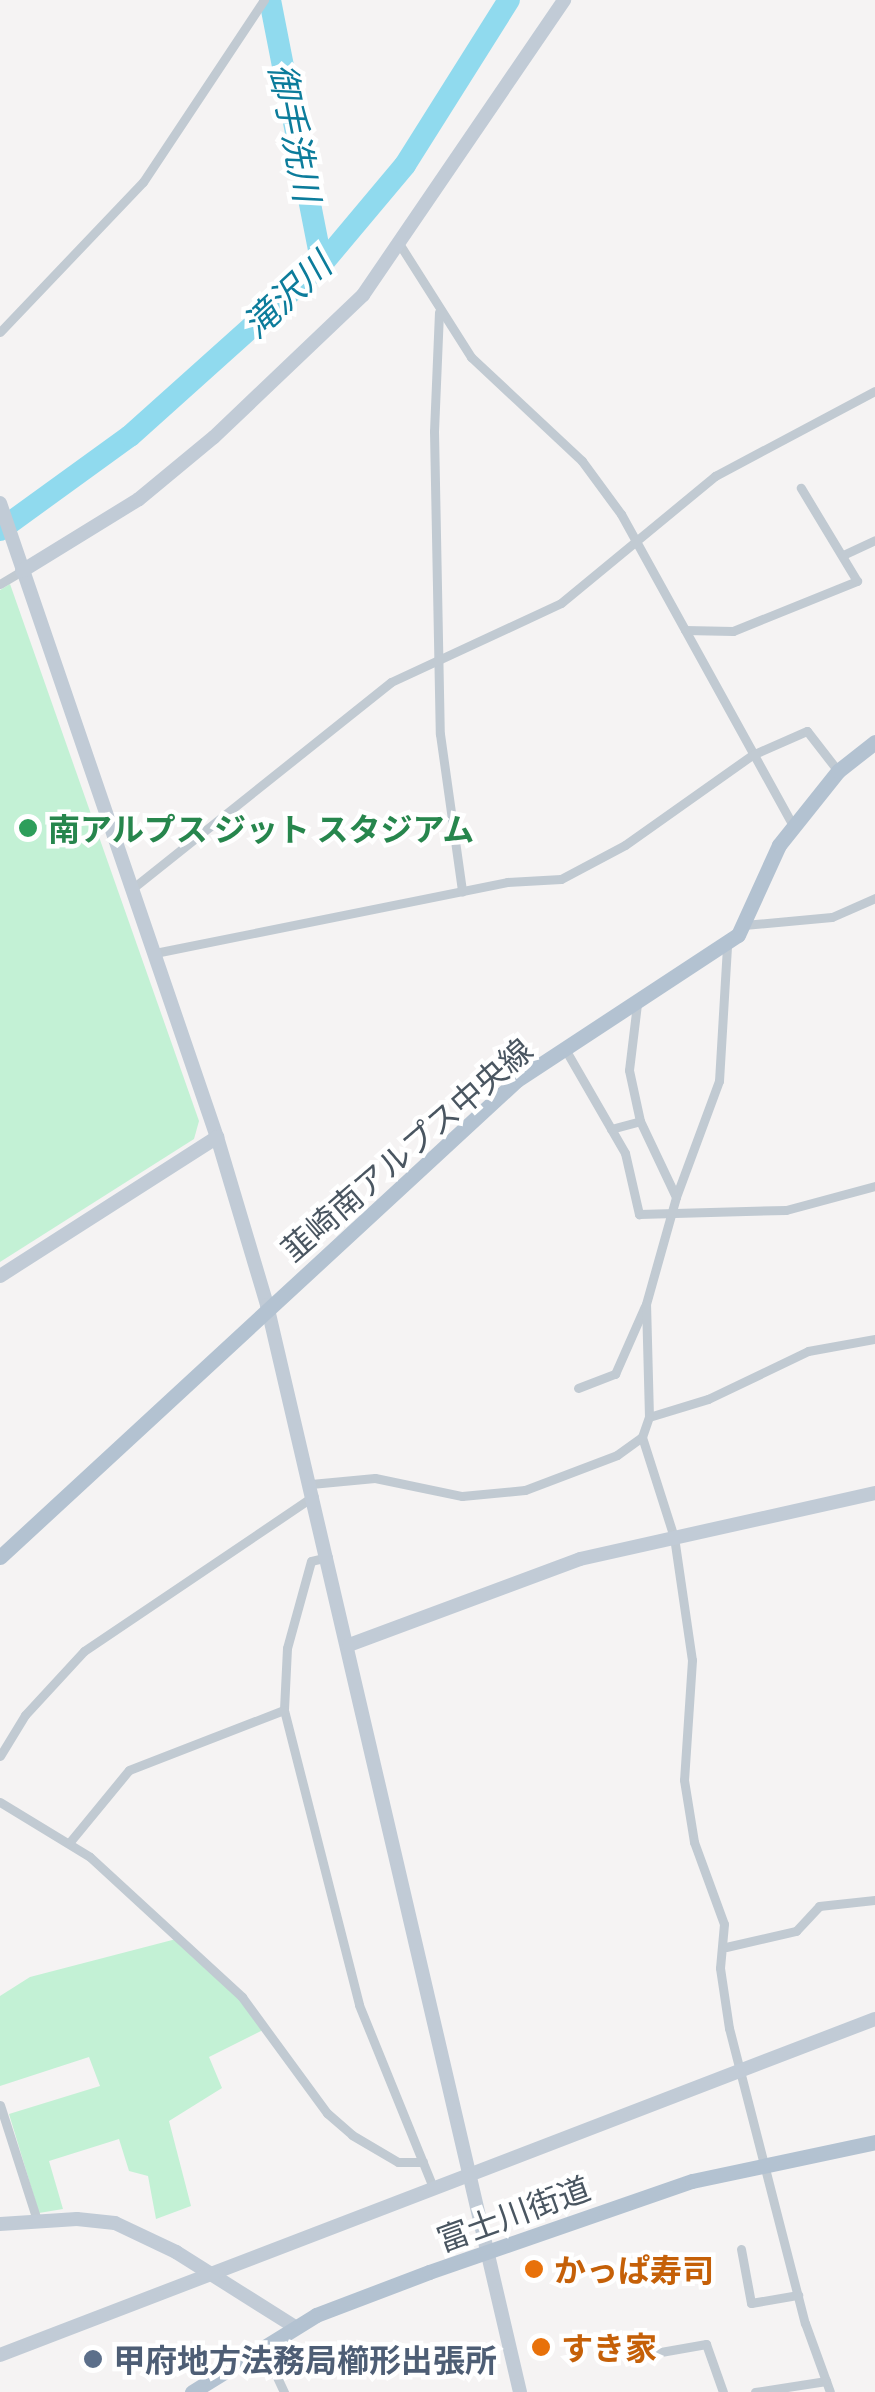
<!DOCTYPE html>
<meta charset="utf-8">
<style>
body{margin:0}
#map{position:relative;width:875px;height:2392px;overflow:hidden;background:#f5f3f3;font-family:Barlow,"Noto Sans JP",sans-serif}
div>[style]{position:absolute}
.green>*{inset:0;background:#c3f1d5}
.river>*{height:22px;margin:-11px;padding:0 11px;transform-origin:11px;border-radius:11px;background:#90daee}
.street>*{height:9px;margin:-4.5px;padding:0 4.5px;transform-origin:4.5px;border-radius:4.5px;background:#c1cad2}
.secondary>*{height:14px;margin:-7px;padding:0 7px;transform-origin:7px;border-radius:7px;background:#c1cbd6}
.primary>*{height:15px;margin:-7.5px;padding:0 7.5px;transform-origin:7.5px;border-radius:7.5px;background:#b3c2d1}
.dots>*{width:28px;height:28px;translate:-50% -50%;box-sizing:border-box;border:5px solid #fff;border-radius:50%}
span{translate:-50% -50%;white-space:nowrap;text-align:center;line-height:1.15;-webkit-text-stroke:9px #fff;paint-order:stroke}
.leisure-label{font-size:32px;color:#27864d;font-weight:700}
.left{translate:0 -50%;text-align:left}
.street-label{font-size:32px;color:#4a5661}
.food-label{font-size:32px;color:#c56008;font-weight:700}
.service-label{font-size:32px;color:#4e5e75;font-weight:700}
.water-label{font-size:35px;color:#0c7c9b;font-style:italic}
</style>
<div id="map">
<div class="green">
<i style="clip-path:polygon(10px 584px,199px 1121px,194px 1139px,0 1262px,0 590px)"></i>
<i style="clip-path:polygon(180px 1938px,267px 2028px,209px 2057px,222px 2088px,169px 2121px,191px 2206px,156px 2219px,148px 2176px,129px 2171px,119px 2139px,49px 2161px,63px 2209px,39px 2213px,9px 2114px,100px 2086px,89px 2057px,0 2086px,0 1996px,30px 1977px)"></i>
</div>
<div class="river">
<i style="left:270px;top:0;width:269px;rotate:78.9deg"></i>
<i style="left:0;top:530px;width:160px;rotate:-35.9deg"></i>
<i style="left:130px;top:436px;width:258px;rotate:-41.9deg"></i>
<i style="left:322px;top:264px;width:129px;rotate:-50deg"></i>
<i style="left:405px;top:165px;width:195px;rotate:-57.8deg"></i>
</div>
<div class="street">
<i style="left:400px;top:245px;width:133px;rotate:57.6deg"></i>
<i style="left:471px;top:357px;width:152px;rotate:43.1deg"></i>
<i style="left:582px;top:461px;width:66px;rotate:53.7deg"></i>
<i style="left:621px;top:514px;width:356px;rotate:61.1deg"></i>
<i style="left:439px;top:312px;width:119px;rotate:92.4deg"></i>
<i style="left:434px;top:431px;width:303px;rotate:88.9deg"></i>
<i style="left:440px;top:734px;width:159px;rotate:82deg"></i>
<i style="left:0;top:332px;width:207px;rotate:-46.4deg"></i>
<i style="left:143px;top:182px;width:219px;rotate:-56.4deg"></i>
<i style="left:843px;top:555px;width:35px;rotate:-25deg"></i>
<i style="left:0;top:584px;width:26px;rotate:-31deg"></i>
<i style="left:685px;top:630px;width:48px;rotate:1.2deg"></i>
<i style="left:733px;top:631px;width:134px;rotate:-22deg"></i>
<i style="left:857px;top:581px;width:109px;rotate:-121.1deg"></i>
<i style="left:133px;top:888px;width:330px;rotate:-38.6deg"></i>
<i style="left:391px;top:682px;width:187px;rotate:-24.9deg"></i>
<i style="left:561px;top:603px;width:200px;rotate:-39.5deg"></i>
<i style="left:715px;top:476px;width:181px;rotate:-28deg"></i>
<i style="left:744px;top:925px;width:88px;rotate:-5.2deg"></i>
<i style="left:832px;top:917px;width:47px;rotate:-23.8deg"></i>
<i style="left:155px;top:953px;width:359px;rotate:-11.4deg"></i>
<i style="left:507px;top:882px;width:54px;rotate:-3.2deg"></i>
<i style="left:561px;top:879px;width:72px;rotate:-28deg"></i>
<i style="left:625px;top:845px;width:156px;rotate:-35.3deg"></i>
<i style="left:752px;top:755px;width:60px;rotate:-23.6deg"></i>
<i style="left:807px;top:731px;width:51px;rotate:52.2deg"></i>
<i style="left:565px;top:1049px;width:120px;rotate:60deg"></i>
<i style="left:625px;top:1153px;width:63px;rotate:77.1deg"></i>
<i style="left:639px;top:1214px;width:147px;rotate:-1.6deg"></i>
<i style="left:786px;top:1210px;width:92px;rotate:-15.1deg"></i>
<i style="left:611px;top:1129px;width:30px;rotate:-15deg"></i>
<i style="left:676px;top:1197px;width:124px;rotate:-69.7deg"></i>
<i style="left:719px;top:1081px;width:136px;rotate:-86.6deg"></i>
<i style="left:578px;top:1388px;width:40px;rotate:-21deg"></i>
<i style="left:615px;top:1374px;width:74px;rotate:-66.2deg"></i>
<i style="left:649px;top:1417px;width:62px;rotate:-17deg"></i>
<i style="left:708px;top:1399px;width:111px;rotate:-25.6deg"></i>
<i style="left:808px;top:1351px;width:68px;rotate:-10.2deg"></i>
<i style="left:642px;top:1437px;width:105px;rotate:72.3deg"></i>
<i style="left:674px;top:1537px;width:124px;rotate:81.7deg"></i>
<i style="left:692px;top:1660px;width:120px;rotate:93.8deg"></i>
<i style="left:684px;top:1780px;width:63px;rotate:80.8deg"></i>
<i style="left:694px;top:1842px;width:87px;rotate:69.9deg"></i>
<i style="left:724px;top:1924px;width:44px;rotate:95.2deg"></i>
<i style="left:720px;top:1968px;width:61px;rotate:81.5deg"></i>
<i style="left:729px;top:2028px;width:305px;rotate:75.6deg"></i>
<i style="left:805px;top:2323px;width:73px;rotate:70.1deg"></i>
<i style="left:311px;top:1484px;width:64px;rotate:-5.4deg"></i>
<i style="left:375px;top:1478px;width:89px;rotate:11.7deg"></i>
<i style="left:462px;top:1496px;width:63px;rotate:-5.4deg"></i>
<i style="left:525px;top:1490px;width:98px;rotate:-20.8deg"></i>
<i style="left:617px;top:1455px;width:31px;rotate:-36deg"></i>
<i style="left:642px;top:1437px;width:21px;rotate:-71deg"></i>
<i style="left:649px;top:1417px;width:113px;rotate:-91.5deg"></i>
<i style="left:646px;top:1304px;width:111px;rotate:-74.3deg"></i>
<i style="left:676px;top:1197px;width:84px;rotate:-115.3deg"></i>
<i style="left:640px;top:1121px;width:52px;rotate:-102.2deg"></i>
<i style="left:629px;top:1070px;width:66px;rotate:-83.1deg"></i>
<i style="left:328px;top:1557px;width:17px;rotate:167deg"></i>
<i style="left:311px;top:1561px;width:90px;rotate:105.4deg"></i>
<i style="left:287px;top:1648px;width:62px;rotate:92.8deg"></i>
<i style="left:284px;top:1710px;width:304px;rotate:75.7deg"></i>
<i style="left:359px;top:2005px;width:196px;rotate:67.9deg"></i>
<i style="left:0;top:1756px;width:48px;rotate:-58.6deg"></i>
<i style="left:25px;top:1715px;width:87px;rotate:-47.3deg"></i>
<i style="left:84px;top:1651px;width:277px;rotate:-34deg"></i>
<i style="left:0;top:1802px;width:105px;rotate:31.4deg"></i>
<i style="left:90px;top:1857px;width:207px;rotate:42.6deg"></i>
<i style="left:242px;top:1997px;width:144px;rotate:53.8deg"></i>
<i style="left:327px;top:2113px;width:33px;rotate:41deg"></i>
<i style="left:352px;top:2135px;width:53px;rotate:30.4deg"></i>
<i style="left:398px;top:2162px;width:25px"></i>
<i style="left:69px;top:1843px;width:94px;rotate:-50.6deg"></i>
<i style="left:129px;top:1770px;width:166px;rotate:-21.2deg"></i>
<i style="left:726px;top:1947px;width:72px;rotate:-12.9deg"></i>
<i style="left:796px;top:1931px;width:34px;rotate:-47deg"></i>
<i style="left:819px;top:1906px;width:56px;rotate:-6.1deg"></i>
<i style="left:0;top:2105px;width:121px;rotate:72.2deg"></i>
<i style="left:741px;top:2249px;width:55px;rotate:79.5deg"></i>
<i style="left:751px;top:2303px;width:48px;rotate:-9.7deg"></i>
<i style="left:263px;top:2347px;width:50px;rotate:65deg"></i>
<i style="left:655px;top:2353px;width:52px;rotate:-10deg"></i>
<i style="left:706px;top:2344px;width:51px;rotate:70.5deg"></i>
<i style="left:755px;top:2392px;width:72px;rotate:-8.8deg"></i>
</div>
<div class="secondary">
<i style="left:0;top:503px;width:670px;rotate:71.11deg"></i>
<i style="left:217px;top:1137px;width:175px;rotate:73.4deg"></i>
<i style="left:267px;top:1305px;width:1116px;rotate:76.9deg"></i>
<i style="left:22px;top:571px;width:137px;rotate:-31.6deg"></i>
<i style="left:139px;top:499px;width:97px;rotate:-39.6deg"></i>
<i style="left:214px;top:437px;width:206px;rotate:-43.6deg"></i>
<i style="left:363px;top:295px;width:357px;rotate:-55.7deg"></i>
<i style="left:0;top:1276px;width:258px;rotate:-32.6deg"></i>
<i style="left:349px;top:1645px;width:246px;rotate:-20.4deg"></i>
<i style="left:580px;top:1559px;width:302px;rotate:-12.6deg"></i>
<i style="left:0;top:2224px;width:77px;rotate:-3.7deg"></i>
<i style="left:77px;top:2219px;width:38px;rotate:6deg"></i>
<i style="left:115px;top:2223px;width:68px;rotate:25.4deg"></i>
<i style="left:176px;top:2252px;width:141px;rotate:32.2deg"></i>
<i style="left:0;top:2355px;width:937px;rotate:-21.01deg"></i>
</div>
<div class="primary">
<i style="left:0;top:1557px;width:703px;rotate:-42.7deg"></i>
<i style="left:517px;top:1080px;width:264px;rotate:-33.3deg"></i>
<i style="left:738px;top:935px;width:99px;rotate:-65.5deg"></i>
<i style="left:779px;top:845px;width:95px;rotate:-51.4deg"></i>
<i style="left:838px;top:771px;width:47px;rotate:-38.1deg"></i>
<i style="left:192px;top:2392px;width:146px;rotate:-31.8deg"></i>
<i style="left:316px;top:2315px;width:121px;rotate:-20.8deg"></i>
<i style="left:429px;top:2272px;width:278px;rotate:-19.1deg"></i>
<i style="left:692px;top:2181px;width:187px;rotate:-12deg"></i>
</div>
<div class="dots">
<i style="left:28px;top:828px;background:#2e9e5b"></i>
<i style="left:534px;top:2269px;background:#e8710a"></i>
<i style="left:541px;top:2347px;background:#e8710a"></i>
<i style="left:93px;top:2359px;background:#5c6f8a"></i>
</div>
<div class="leisure-label">
<span class="left" style="left:48px;top:828px">南アルプス ジット スタジアム</span>
</div>
<div class="street-label">
<span style="left:406px;top:1149px;rotate:-41deg">韮崎南アルプス中央線</span>
<span style="left:513px;top:2213px;rotate:-20deg">富士川街道</span>
</div>
<div class="food-label">
<span class="left" style="left:554px;top:2269px">かっぱ寿司</span>
<span class="left" style="left:561px;top:2347px">すき家</span>
</div>
<div class="service-label">
<span class="left" style="left:113px;top:2359px">甲府地方法務局櫛形出張所</span>
</div>
<div class="water-label">
<span style="left:296px;top:132px;rotate:79deg">御手洗川</span>
<span style="left:286px;top:294px;rotate:-43deg">滝沢川</span>
</div>
</div>
